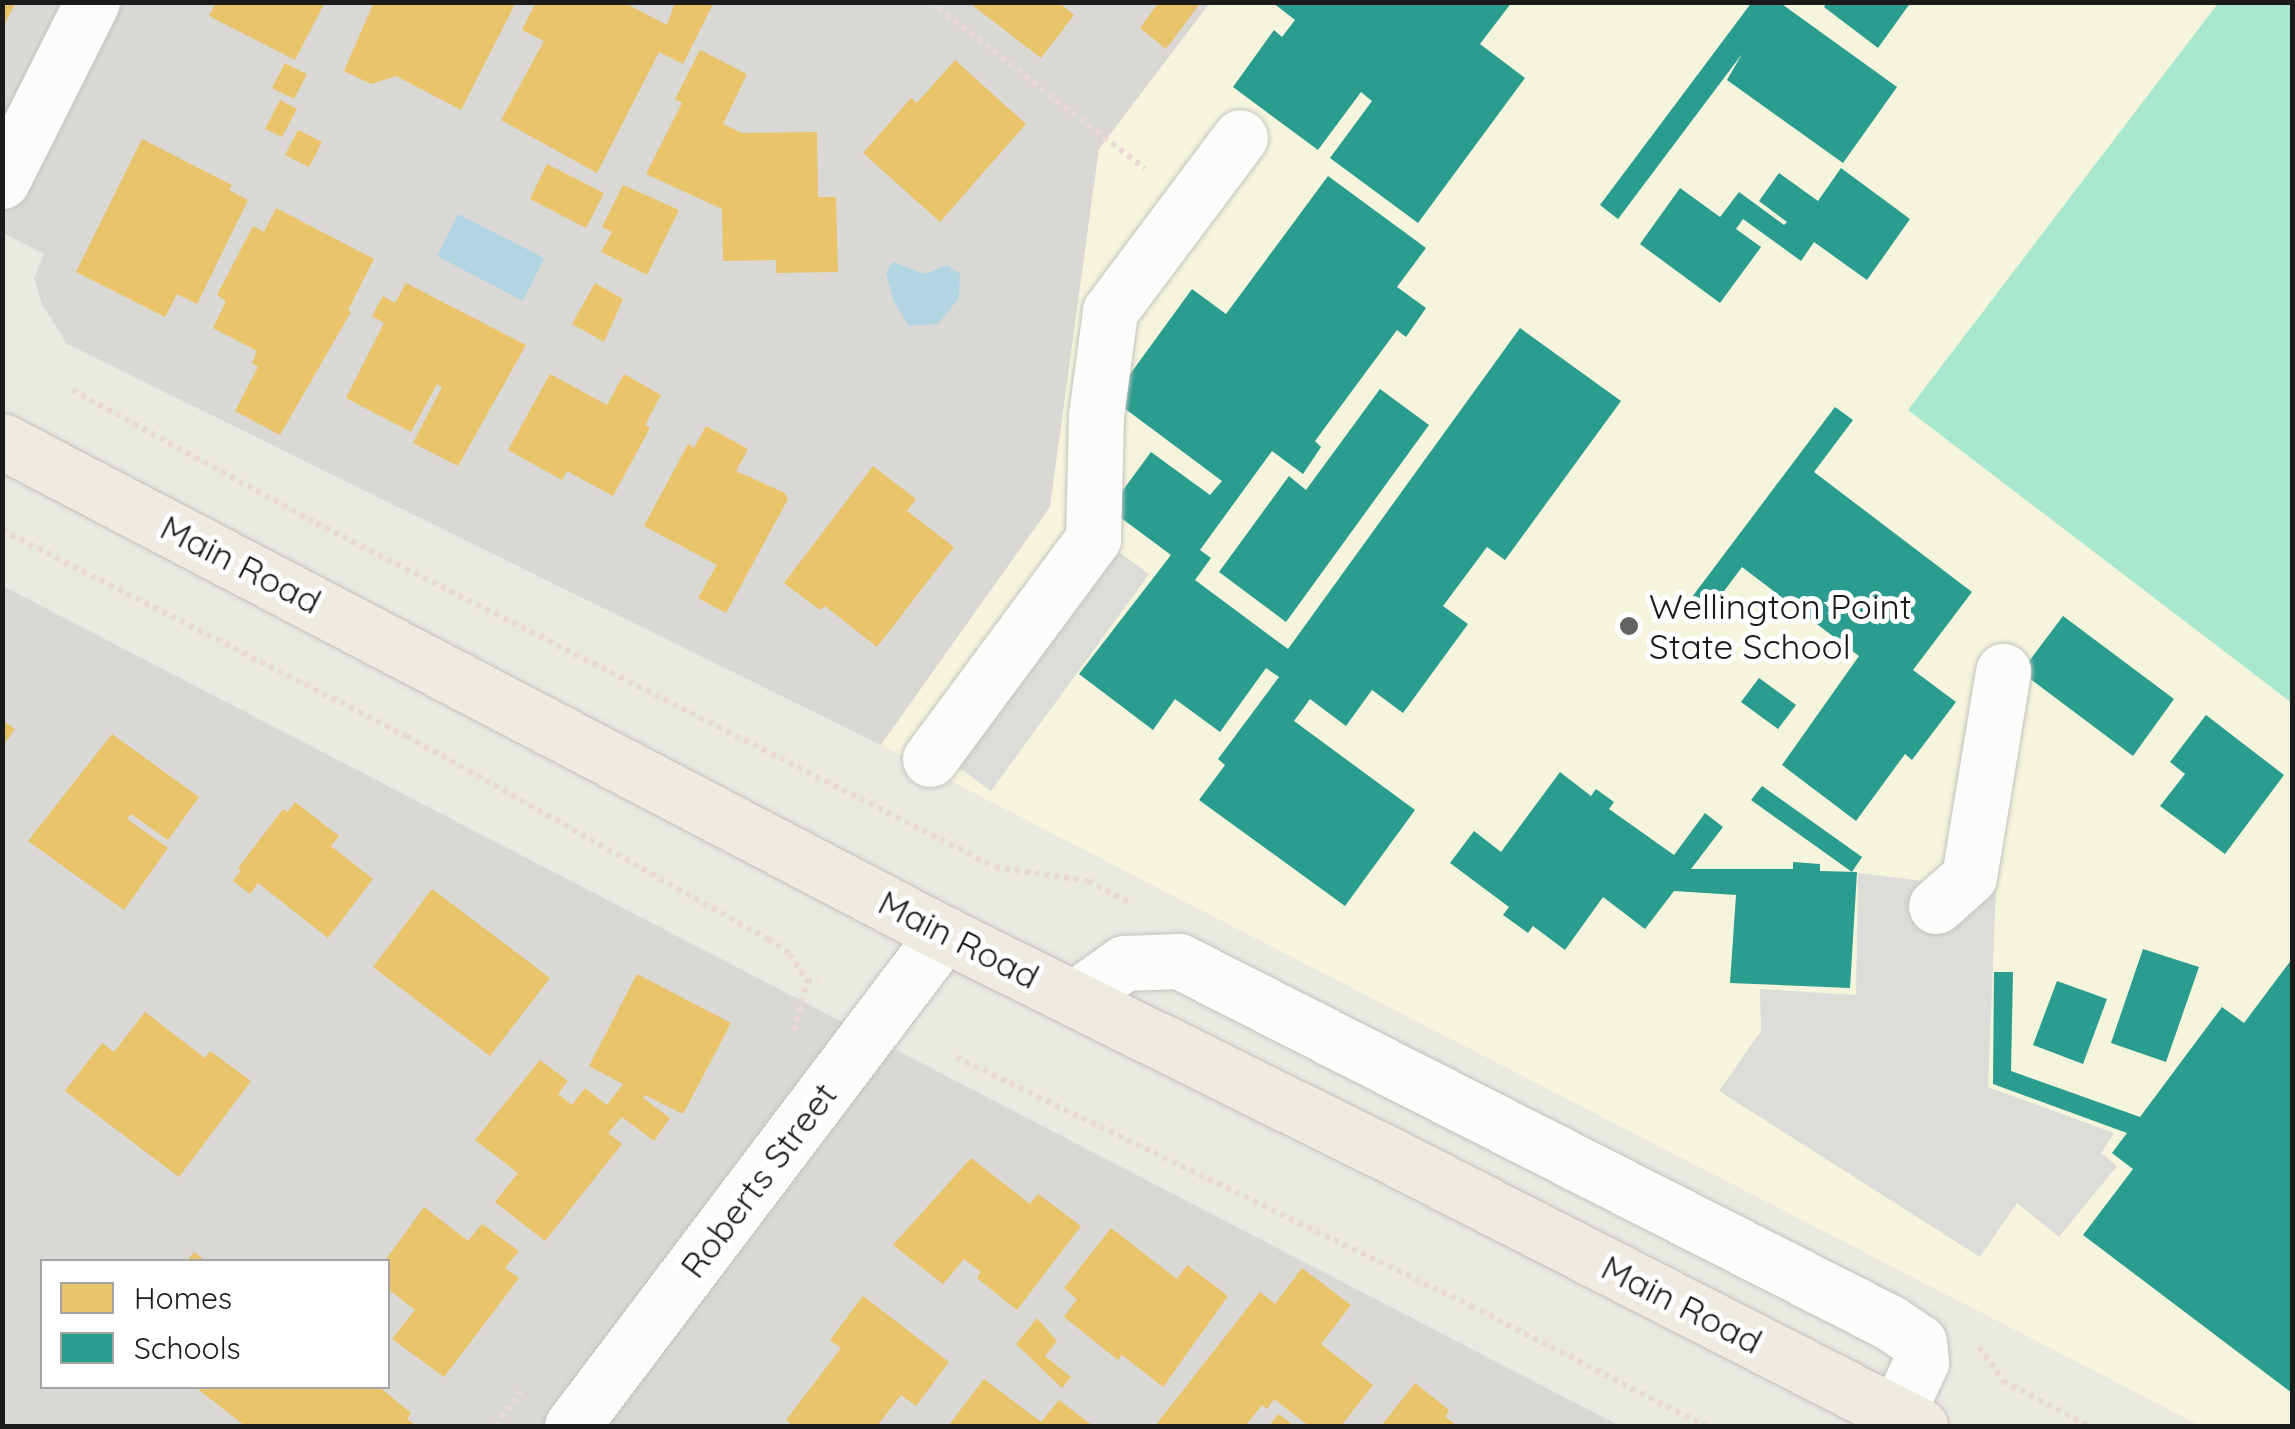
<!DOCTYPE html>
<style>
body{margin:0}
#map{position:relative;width:2295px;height:1429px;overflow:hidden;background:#eae9e2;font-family:Quicksand,sans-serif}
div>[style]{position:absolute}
.residential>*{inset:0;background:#d9d8d4}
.education>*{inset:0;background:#f4f5dc}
.pitch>*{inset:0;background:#a9e8cf}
.parking>*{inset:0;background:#dcdcd9}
.water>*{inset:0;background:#b2d5e1}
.homes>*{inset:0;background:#e9c46a}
.schools>*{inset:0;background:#2a9d8f}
.path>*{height:6px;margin-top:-3px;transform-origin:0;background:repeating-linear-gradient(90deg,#eadad6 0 5px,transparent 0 10px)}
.roads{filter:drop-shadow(0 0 2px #c2c2bf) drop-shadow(0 0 2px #c2c2bf)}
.minor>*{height:55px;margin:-27.5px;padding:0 27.5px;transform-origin:27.5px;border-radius:27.5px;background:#fcfcfb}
.major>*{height:55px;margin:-27.5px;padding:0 27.5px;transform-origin:27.5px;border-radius:27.5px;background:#f0ebe2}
.dots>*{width:28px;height:28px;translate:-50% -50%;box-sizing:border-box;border:5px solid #fff;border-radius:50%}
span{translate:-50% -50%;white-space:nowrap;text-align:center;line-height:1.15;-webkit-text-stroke:10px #fff;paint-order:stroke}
.street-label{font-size:35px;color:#1b1b1b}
.poi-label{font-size:35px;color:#1b1b1b}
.left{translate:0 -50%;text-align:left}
.frame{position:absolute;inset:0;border:5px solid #1b1b1b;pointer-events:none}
.legend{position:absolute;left:40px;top:1259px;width:350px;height:130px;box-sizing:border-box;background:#fff;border:2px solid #a4a4a4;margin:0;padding:12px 18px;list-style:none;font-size:30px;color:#1b1b1b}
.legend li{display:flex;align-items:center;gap:20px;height:50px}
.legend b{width:50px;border:2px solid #a4a4a4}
</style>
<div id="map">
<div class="residential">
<i style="clip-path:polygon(2px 3px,1210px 3px,1099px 149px,1050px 507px,881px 745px,67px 344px,42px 304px,34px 278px,44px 254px,3px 233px)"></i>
<i style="clip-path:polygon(evenodd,3px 586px,1620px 1426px,3px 1426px,3px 586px,42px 1262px,388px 1262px,388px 1386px,42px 1386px,42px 1262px)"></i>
</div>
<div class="education">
<i style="clip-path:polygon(1210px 3px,2292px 3px,2292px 1426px,2201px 1426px,881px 745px,1050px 507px,1099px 149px)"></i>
</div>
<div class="pitch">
<i style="clip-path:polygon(2219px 2px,2292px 3px,2292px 703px,1908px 410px)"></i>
</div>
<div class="parking">
<i style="clip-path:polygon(1104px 541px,1149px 574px,991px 791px,946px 758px)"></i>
<i style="clip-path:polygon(1858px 873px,1996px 890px,1988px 1087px,2114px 1133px,2101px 1153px,2117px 1166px,2059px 1237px,2017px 1203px,1980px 1257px,1719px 1091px,1761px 1031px,1760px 989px,1856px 995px)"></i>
</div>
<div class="water">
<i style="clip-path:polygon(458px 214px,544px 258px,523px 301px,437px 256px)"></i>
<i style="clip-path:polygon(893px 262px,925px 274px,947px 265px,960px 274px,959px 298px,938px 324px,909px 326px,894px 302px,886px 273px)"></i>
</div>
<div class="homes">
<i style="clip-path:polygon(2px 2px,16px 2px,2px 29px)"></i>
<i style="clip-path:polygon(216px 2px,325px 2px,295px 60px,209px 16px)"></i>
<i style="clip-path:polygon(374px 2px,516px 2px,461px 110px,396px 76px,371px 84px,344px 71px)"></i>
<i style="clip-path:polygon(536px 2px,623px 2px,667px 25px,675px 2px,714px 2px,683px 64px,659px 52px,597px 173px,501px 120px,544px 41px,522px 30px)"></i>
<i style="clip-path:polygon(968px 2px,1058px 2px,1074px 15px,1041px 58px)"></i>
<i style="clip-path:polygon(1159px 2px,1201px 2px,1166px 49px,1140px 28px)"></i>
<i style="clip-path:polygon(700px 50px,747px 74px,723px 124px,742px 133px,817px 132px,818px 197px,836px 197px,838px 272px,776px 273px,776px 260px,723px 261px,722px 209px,646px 174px,682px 103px,675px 99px)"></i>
<i style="clip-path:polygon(955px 60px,1026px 124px,940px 222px,863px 153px,911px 98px,917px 103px)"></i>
<i style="clip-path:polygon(285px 63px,307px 74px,294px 99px,272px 88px)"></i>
<i style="clip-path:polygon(280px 100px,297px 109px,282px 137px,265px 129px)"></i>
<i style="clip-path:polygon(298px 130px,322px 142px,309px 167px,285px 155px)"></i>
<i style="clip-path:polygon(142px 139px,232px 185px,229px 190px,248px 200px,197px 304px,177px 294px,165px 317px,76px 272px)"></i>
<i style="clip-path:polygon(547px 164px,604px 193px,586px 228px,530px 199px)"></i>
<i style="clip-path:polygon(623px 185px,679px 210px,647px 275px,601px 252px,612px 232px,602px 227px)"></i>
<i style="clip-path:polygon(276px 208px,374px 259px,348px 310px,351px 312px,280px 435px,235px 411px,258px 367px,252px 363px,257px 351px,213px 328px,226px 301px,217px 295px,253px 226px,264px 232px)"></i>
<i style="clip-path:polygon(406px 283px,526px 345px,458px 466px,413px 443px,442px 387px,437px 384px,411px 432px,346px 398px,384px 323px,372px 316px,383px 296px,395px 303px)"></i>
<i style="clip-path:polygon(595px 283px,623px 299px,604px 342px,572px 324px)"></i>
<i style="clip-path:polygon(550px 374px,607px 405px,624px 374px,661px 395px,645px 425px,650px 428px,613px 496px,567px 471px,562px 480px,508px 450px)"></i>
<i style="clip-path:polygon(706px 426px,748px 449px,736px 471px,785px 493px,788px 499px,726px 613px,698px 598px,717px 565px,644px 526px,688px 444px,694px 448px)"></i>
<i style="clip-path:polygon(873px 466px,916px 499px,907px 511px,954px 547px,877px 647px,825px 606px,820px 610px,784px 583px)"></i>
<i style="clip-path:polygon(2px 720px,15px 729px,2px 747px)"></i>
<i style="clip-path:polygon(112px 734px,199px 797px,168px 840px,131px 814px,127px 819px,168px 848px,124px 910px,28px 841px)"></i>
<i style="clip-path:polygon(295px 802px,339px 836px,331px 846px,373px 879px,328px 938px,258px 883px,250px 894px,233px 881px,241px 870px,238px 868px,283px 809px,288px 812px)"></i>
<i style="clip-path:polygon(432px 889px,550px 978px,490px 1056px,373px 967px)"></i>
<i style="clip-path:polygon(637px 974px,731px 1023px,683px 1114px,645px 1095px,643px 1098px,670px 1118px,654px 1141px,622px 1117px,608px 1133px,622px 1144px,545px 1241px,495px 1202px,518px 1173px,475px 1140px,540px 1060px,568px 1081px,558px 1094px,572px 1105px,585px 1088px,607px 1105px,623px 1084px,589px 1066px)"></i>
<i style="clip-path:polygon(145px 1012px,205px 1058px,210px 1051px,251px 1081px,179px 1177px,65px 1091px,102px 1043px,114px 1052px)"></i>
<i style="clip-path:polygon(971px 1158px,1030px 1204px,1038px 1194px,1081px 1226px,1017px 1310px,977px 1278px,981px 1272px,964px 1259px,943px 1284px,893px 1245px)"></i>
<i style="clip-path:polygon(424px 1207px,468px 1241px,482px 1224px,519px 1251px,505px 1268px,519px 1278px,444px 1377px,392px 1339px,415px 1310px,388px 1289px,388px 1262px,384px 1262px)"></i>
<i style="clip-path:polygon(1111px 1228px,1177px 1279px,1187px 1265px,1228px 1296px,1163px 1387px,1122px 1355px,1118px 1360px,1064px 1317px,1077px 1299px,1064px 1288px)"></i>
<i style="clip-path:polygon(194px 1252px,207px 1262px,186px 1262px)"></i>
<i style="clip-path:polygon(1302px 1268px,1351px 1305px,1321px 1344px,1373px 1385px,1341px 1426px,1309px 1426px,1274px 1399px,1267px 1409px,1262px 1405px,1245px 1426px,1155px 1426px,1260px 1292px,1275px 1304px)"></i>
<i style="clip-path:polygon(863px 1296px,949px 1362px,916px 1406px,901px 1395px,877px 1426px,794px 1426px,786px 1420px,841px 1348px,830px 1340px)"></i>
<i style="clip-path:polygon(1037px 1318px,1057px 1341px,1045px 1356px,1071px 1377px,1062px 1388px,1016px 1344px)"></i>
<i style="clip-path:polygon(984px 1379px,1041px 1422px,1059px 1400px,1093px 1426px,948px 1426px)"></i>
<i style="clip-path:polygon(1415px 1383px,1449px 1410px,1445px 1417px,1458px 1426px,1381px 1426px)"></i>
<i style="clip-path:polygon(194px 1386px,378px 1386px,411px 1413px,407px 1419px,417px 1426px,245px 1426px)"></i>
<i style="clip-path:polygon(1278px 1414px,1295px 1426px,1269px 1426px)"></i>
</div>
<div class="schools">
<i style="clip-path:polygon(1272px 2px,1512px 2px,1480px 44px,1525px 78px,1418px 223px,1330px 158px,1372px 101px,1361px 92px,1318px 150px,1233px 87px,1274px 30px,1282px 37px,1295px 20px)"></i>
<i style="clip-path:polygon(1752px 2px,1779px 2px,1897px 87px,1843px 163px,1727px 80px,1742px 54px,1618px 219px,1600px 205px)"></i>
<i style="clip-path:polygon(1827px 2px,1911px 2px,1878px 48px,1824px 7px)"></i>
<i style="clip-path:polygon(1841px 168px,1910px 219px,1867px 280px,1814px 242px,1801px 261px,1743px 219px,1736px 229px,1761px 247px,1720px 303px,1640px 244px,1680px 188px,1720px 217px,1739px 192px,1784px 225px,1787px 222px,1759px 201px,1779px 173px,1818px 201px)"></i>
<i style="clip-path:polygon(1328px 176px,1426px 248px,1397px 287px,1426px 308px,1406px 337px,1397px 330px,1315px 441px,1321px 447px,1303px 474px,1272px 451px,1200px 550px,1211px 558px,1195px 580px,1288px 649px,1520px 328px,1621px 401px,1505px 560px,1487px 547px,1443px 606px,1468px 624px,1403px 713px,1372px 690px,1346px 726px,1310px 699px,1294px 721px,1415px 810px,1345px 906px,1199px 800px,1225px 765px,1218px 759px,1279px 677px,1266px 668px,1220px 732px,1175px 699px,1153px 730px,1079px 674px,1171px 555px,1109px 509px,1151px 452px,1210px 495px,1222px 481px,1112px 399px,1192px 289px,1226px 314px)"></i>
<i style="clip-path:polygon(1380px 389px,1429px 425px,1286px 622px,1219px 572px,1289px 476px,1306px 490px)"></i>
<i style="clip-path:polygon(1835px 407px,1853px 420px,1814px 472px,1972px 592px,1913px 670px,1956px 702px,1912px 760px,1905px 754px,1856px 821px,1782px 765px,1859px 656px,1742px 567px,1710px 610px,1692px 597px)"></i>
<i style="clip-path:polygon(2063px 616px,2174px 699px,2133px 756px,2021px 672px)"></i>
<i style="clip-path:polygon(1759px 678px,1796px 705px,1778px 729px,1741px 702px)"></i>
<i style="clip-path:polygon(2206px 715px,2284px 775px,2225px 854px,2160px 806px,2185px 774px,2170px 762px)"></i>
<i style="clip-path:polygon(1560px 772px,1591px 796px,1596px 789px,1614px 802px,1609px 809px,1674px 855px,1705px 813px,1723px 827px,1691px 869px,1793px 869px,1793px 862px,1820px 864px,1820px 871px,1857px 872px,1850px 988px,1730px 983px,1736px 895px,1674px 891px,1645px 929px,1603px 897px,1565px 950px,1533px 926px,1528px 933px,1503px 915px,1509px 907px,1450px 863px,1474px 831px,1501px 852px)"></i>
<i style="clip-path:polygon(1762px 786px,1862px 857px,1852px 872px,1751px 800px)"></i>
<i style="clip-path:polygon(2143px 949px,2199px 967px,2166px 1062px,2111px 1043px)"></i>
<i style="clip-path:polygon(2292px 959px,2292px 1393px,2083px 1235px,2133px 1169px,2112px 1153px,2127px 1133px,1993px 1084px,1994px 972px,2013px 972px,2011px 1071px,2140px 1117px,2222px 1007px,2244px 1023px)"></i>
<i style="clip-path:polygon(2057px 981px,2107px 999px,2083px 1064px,2033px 1045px)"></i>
</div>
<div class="path">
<i style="left:930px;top:2px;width:272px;rotate:37.8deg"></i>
<i style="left:72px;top:390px;width:278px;rotate:28.6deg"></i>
<i style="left:316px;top:523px;width:761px;rotate:26.87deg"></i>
<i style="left:995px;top:867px;width:94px;rotate:8.6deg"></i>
<i style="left:1088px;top:881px;width:46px;rotate:27.1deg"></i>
<i style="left:2px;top:530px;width:454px;rotate:27deg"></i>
<i style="left:407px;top:736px;width:414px;rotate:29.4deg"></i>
<i style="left:768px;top:939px;width:27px;rotate:34deg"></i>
<i style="left:790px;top:954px;width:32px;rotate:58deg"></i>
<i style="left:794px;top:1031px;width:52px;rotate:-75.4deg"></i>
<i style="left:807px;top:981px;width:11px;rotate:-10deg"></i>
<i style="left:956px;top:1057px;width:572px;rotate:25.8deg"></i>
<i style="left:1471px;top:1306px;width:264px;rotate:27.1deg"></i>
<i style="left:1979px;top:1347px;width:42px;rotate:54.8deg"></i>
<i style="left:2003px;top:1381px;width:97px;rotate:27.6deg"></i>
<i style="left:495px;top:1426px;width:43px;rotate:-52.6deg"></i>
</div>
<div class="roads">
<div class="minor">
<i style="left:2px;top:181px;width:200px;rotate:-63.3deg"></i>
<i style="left:930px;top:759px;width:274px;rotate:-53.5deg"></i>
<i style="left:1093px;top:539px;width:124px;rotate:-88.6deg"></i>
<i style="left:1096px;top:415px;width:105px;rotate:-82.3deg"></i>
<i style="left:1110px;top:311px;width:217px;rotate:-53.2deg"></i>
<i style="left:1936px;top:906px;width:44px;rotate:-41.3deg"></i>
<i style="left:1969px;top:877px;width:209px;rotate:-80.6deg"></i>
<i style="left:1075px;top:998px;width:60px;rotate:-35.5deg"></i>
<i style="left:1124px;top:963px;width:55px;rotate:-2.1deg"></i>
<i style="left:1179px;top:961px;width:797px;rotate:26.95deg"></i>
<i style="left:1889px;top:1322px;width:36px;rotate:34deg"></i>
<i style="left:1919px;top:1342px;width:20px;rotate:84deg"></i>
<i style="left:1921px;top:1362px;width:57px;rotate:114.8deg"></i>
<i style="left:572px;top:1426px;width:617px;rotate:-52.91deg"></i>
</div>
<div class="major">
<i style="left:2px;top:441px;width:1063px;rotate:27.63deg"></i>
<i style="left:944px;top:934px;width:482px;rotate:26.4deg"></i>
<i style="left:1376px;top:1148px;width:611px;rotate:27.07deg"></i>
</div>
</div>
<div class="dots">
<i style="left:1629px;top:626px;background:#636361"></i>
</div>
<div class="street-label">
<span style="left:241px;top:564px;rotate:27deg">Main Road</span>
<span style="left:959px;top:939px;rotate:27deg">Main Road</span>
<span style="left:758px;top:1180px;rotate:-53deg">Roberts Street</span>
<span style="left:1682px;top:1304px;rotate:27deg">Main Road</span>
</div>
<div class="poi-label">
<span class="left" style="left:1649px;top:626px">Wellington Point<br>State School</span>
</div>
<div class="frame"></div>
<ul class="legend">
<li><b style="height:28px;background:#e9c46a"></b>Homes</li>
<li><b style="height:28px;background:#2a9d8f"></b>Schools</li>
</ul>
</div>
